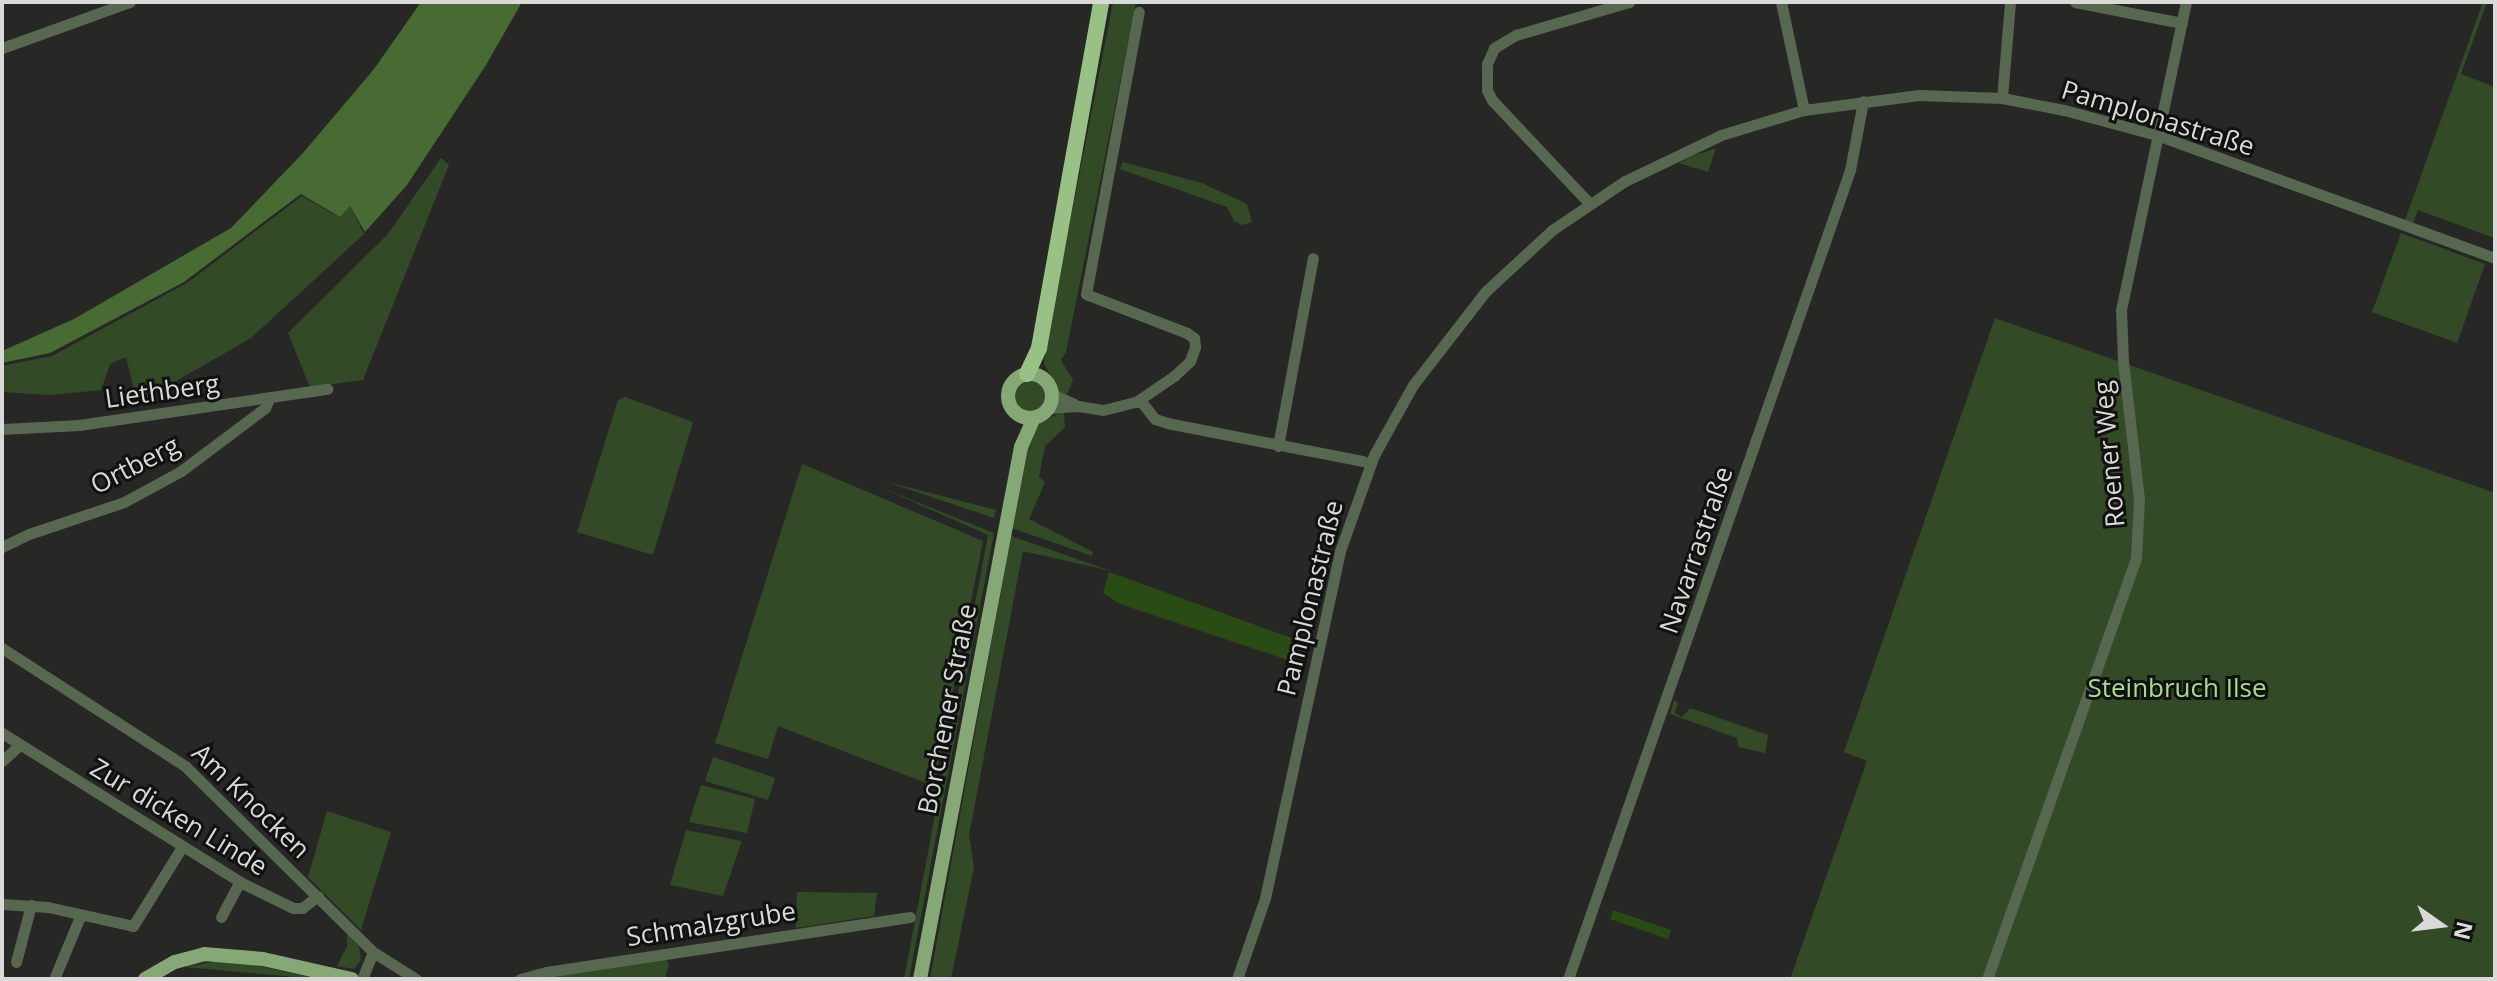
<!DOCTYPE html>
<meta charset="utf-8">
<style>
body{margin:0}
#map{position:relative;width:2497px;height:981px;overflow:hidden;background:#272826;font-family:"Open Sans",sans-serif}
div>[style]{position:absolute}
.green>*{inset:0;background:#334a26}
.round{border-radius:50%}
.forest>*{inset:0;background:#486b34}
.water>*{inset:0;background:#2a4c14}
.minor>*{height:11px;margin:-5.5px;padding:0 5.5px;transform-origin:5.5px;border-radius:5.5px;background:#586750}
.major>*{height:14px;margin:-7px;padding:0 7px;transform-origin:7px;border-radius:7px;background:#86a776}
.major>.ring{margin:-7px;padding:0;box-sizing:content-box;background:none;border:14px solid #86a776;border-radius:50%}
.highway>*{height:16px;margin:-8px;padding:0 8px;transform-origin:8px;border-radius:8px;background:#99c085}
span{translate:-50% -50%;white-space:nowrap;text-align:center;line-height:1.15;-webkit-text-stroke:6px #101110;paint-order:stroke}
.street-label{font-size:26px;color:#d9dad8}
.park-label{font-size:26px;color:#a7dc8b}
.frame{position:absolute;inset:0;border:4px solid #d9dad8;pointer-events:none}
.north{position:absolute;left:2401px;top:885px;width:80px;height:80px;-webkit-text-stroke:6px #101110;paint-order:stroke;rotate:104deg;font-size:22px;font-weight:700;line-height:32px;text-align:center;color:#d9dad8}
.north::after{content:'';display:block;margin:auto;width:28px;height:36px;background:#d9dad8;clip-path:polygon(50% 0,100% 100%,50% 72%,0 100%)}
</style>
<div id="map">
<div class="green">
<i style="clip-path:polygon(1136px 2px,1066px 352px,1061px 360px,1073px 380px,1066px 397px,1059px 392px,1044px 364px,1047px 339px,1113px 3px)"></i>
<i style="clip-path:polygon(2483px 2px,2487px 2px,2461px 74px,2495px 87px,2494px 238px,2418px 210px,2413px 223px,2405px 220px)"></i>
<i style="clip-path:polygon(1716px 148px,1708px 172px,1679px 163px,1690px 157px)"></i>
<i style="clip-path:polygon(441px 158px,449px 165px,363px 380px,310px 387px,288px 333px,388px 234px)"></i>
<i style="clip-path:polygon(1123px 162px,1202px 183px,1247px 204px,1252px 222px,1242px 225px,1234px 221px,1227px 207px,1120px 169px)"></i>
<i style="clip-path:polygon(302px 196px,339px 217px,350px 206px,364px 234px,251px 338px,145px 399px,137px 401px,126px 357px,110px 364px,101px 390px,51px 395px,2px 392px,2px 366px,52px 356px,187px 283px)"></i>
<i style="clip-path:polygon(2401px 233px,2485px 264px,2457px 343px,2372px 312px)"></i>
<i style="clip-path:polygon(1995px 318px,2495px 493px,2495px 979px,1790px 979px,1867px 761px,1844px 752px)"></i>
<i class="round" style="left:1012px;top:380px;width:34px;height:34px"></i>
<i style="clip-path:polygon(625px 397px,693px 422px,653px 555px,577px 532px,618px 400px)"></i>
<i style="clip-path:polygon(1064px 411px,1065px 427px,1045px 446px,1039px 477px,1045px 482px,1029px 519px,1093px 552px,1092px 556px,1012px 528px,1029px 441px,1040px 423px)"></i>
<i style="clip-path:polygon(802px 464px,983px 541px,934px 786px,778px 726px,768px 759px,715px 743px)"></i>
<i style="clip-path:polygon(884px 481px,996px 510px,994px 518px)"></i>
<i style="clip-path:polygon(882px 488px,994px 533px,909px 979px,904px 979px,988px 535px)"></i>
<i style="clip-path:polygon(1011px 536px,1111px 571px,1023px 551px,969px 835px,974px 867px,951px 979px,930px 979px)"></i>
<i style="clip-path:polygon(1674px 701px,1678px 702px,1675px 713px,1682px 717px,1690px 708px,1768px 735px,1765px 753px,1738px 747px,1737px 738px,1670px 714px)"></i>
<i style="clip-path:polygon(713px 757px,775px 778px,768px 800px,705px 781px)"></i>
<i style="clip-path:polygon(701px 785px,755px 799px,747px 833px,689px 822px)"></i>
<i style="clip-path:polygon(327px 811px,391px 832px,361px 930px,308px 877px)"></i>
<i style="clip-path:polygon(686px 830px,742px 841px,723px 896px,670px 885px)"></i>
<i style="clip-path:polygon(797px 892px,877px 893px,874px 916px,796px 928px)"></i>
<i style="clip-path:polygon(347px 932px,359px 947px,361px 960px,354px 969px,337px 966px,347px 946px)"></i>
<i style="clip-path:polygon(666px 958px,669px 965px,665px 979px,533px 979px)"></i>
<i style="clip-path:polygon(213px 962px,251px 964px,318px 979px,184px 967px)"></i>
</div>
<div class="forest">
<i style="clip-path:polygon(421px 2px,522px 2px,486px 65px,407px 185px,365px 232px,350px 206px,340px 217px,301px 194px,184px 282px,50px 353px,2px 363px,2px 351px,74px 319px,231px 228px,303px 153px,374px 69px)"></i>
</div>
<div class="water">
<i style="clip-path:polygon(1109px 572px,1308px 644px,1303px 665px,1120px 604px,1103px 593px)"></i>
<i style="clip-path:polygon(1613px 910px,1671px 930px,1668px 939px,1610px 919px)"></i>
</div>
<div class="minor">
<i style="left:1781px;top:2px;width:110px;rotate:78deg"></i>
<i style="left:2075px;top:2px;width:109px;rotate:11.1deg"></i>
<i style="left:2px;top:48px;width:136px;rotate:-19.8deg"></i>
<i style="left:2002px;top:98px;width:96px;rotate:-85.2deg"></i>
<i style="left:1589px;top:203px;width:141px;rotate:-133.3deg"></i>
<i style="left:1492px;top:100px;width:11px;rotate:-117deg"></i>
<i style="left:1487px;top:90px;width:26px;rotate:-90deg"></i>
<i style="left:1487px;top:64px;width:17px;rotate:-66deg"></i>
<i style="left:1494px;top:48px;width:26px;rotate:-31deg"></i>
<i style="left:1516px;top:35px;width:118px;rotate:-16.3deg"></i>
<i style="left:1052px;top:394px;width:24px;rotate:24deg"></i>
<i style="left:1140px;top:400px;width:24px;rotate:52deg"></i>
<i style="left:1155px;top:419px;width:13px;rotate:18deg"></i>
<i style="left:1167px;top:423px;width:200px;rotate:11deg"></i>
<i style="left:1049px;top:408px;width:29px;rotate:-4deg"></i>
<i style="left:1078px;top:406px;width:25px;rotate:9deg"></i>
<i style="left:1103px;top:410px;width:34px;rotate:-14deg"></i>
<i style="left:1136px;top:402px;width:46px;rotate:-34.4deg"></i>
<i style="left:1174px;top:376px;width:22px;rotate:-43deg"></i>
<i style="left:1190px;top:361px;width:15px;rotate:-70deg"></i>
<i style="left:1195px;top:347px;width:9px;rotate:-96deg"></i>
<i style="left:1194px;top:338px;width:9px;rotate:-144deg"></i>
<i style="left:1187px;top:333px;width:108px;rotate:-158.9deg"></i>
<i style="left:1086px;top:294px;width:287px;rotate:-79.4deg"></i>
<i style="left:2px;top:429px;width:77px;rotate:-3deg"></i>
<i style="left:79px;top:425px;width:251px;rotate:-8.3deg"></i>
<i style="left:1278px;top:446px;width:191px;rotate:-79.5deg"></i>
<i style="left:2px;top:547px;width:30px;rotate:-26deg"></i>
<i style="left:29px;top:534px;width:100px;rotate:-18.6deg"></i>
<i style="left:124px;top:502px;width:65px;rotate:-28.5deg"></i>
<i style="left:181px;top:471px;width:105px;rotate:-36.9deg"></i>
<i style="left:265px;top:408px;width:12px;rotate:-66deg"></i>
<i style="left:2px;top:648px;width:218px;rotate:32.8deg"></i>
<i style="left:185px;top:766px;width:264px;rotate:44.7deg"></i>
<i style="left:373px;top:952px;width:51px;rotate:32.1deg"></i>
<i style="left:2px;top:733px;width:281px;rotate:32deg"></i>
<i style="left:240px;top:882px;width:59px;rotate:26.1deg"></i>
<i style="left:293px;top:908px;width:9px"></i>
<i style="left:302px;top:908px;width:20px;rotate:-37deg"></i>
<i style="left:2px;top:761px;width:24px;rotate:-42deg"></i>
<i style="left:2px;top:904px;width:46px;rotate:3.7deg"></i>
<i style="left:48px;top:907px;width:87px;rotate:12.6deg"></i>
<i style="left:133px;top:926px;width:93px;rotate:-58.2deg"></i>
<i style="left:221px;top:917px;width:40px;rotate:-62deg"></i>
<i style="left:16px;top:962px;width:59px;rotate:-75.3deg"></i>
<i style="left:54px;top:979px;width:70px;rotate:-67.4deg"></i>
<i style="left:362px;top:979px;width:29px;rotate:-68deg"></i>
<i style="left:520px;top:979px;width:27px;rotate:-15deg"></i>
<i style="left:546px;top:972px;width:368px;rotate:-8.6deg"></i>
<i style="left:1237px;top:979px;width:86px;rotate:-70.9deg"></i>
<i style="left:1265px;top:898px;width:355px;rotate:-77.8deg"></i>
<i style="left:1340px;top:551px;width:102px;rotate:-70.5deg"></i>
<i style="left:1374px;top:455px;width:80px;rotate:-60.9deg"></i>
<i style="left:1413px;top:385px;width:119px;rotate:-52.2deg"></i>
<i style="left:1486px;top:291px;width:90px;rotate:-42.7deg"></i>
<i style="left:1552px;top:230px;width:88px;rotate:-33.9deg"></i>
<i style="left:1625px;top:181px;width:106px;rotate:-25.6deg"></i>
<i style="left:1721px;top:135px;width:87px;rotate:-16.8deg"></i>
<i style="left:1804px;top:110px;width:116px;rotate:-7.4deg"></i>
<i style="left:1919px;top:95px;width:83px;rotate:2.1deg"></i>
<i style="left:2002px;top:98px;width:63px;rotate:11deg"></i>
<i style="left:2064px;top:110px;width:96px;rotate:15deg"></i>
<i style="left:2157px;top:135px;width:360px;rotate:20deg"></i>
<i style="left:1568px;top:979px;width:857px;rotate:-70.78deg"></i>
<i style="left:1850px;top:170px;width:70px;rotate:-79.3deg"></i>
<i style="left:1987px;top:979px;width:447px;rotate:-70.5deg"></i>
<i style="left:2136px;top:558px;width:59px;rotate:-87.1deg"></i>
<i style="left:2139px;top:499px;width:139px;rotate:-96.6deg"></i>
<i style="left:2123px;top:361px;width:51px;rotate:-92.2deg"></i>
<i style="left:2121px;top:310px;width:315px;rotate:-78.1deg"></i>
</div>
<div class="major">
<i class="ring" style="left:1008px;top:374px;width:30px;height:30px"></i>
<i style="left:145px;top:979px;width:34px;rotate:-30deg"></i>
<i style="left:175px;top:962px;width:30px;rotate:-15deg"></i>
<i style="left:204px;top:954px;width:59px;rotate:4.8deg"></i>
<i style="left:263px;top:959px;width:91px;rotate:12.7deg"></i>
<i style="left:920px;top:979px;width:542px;rotate:-79.25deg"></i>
<i style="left:1021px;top:447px;width:32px;rotate:-66deg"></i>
</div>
<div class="highway">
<i style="left:1027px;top:374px;width:29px;rotate:-65deg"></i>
<i style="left:1039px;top:348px;width:352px;rotate:-79.8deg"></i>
</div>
<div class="street-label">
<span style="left:2158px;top:118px;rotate:17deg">Pamplonastraße</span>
<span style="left:162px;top:391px;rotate:-8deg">Liethberg</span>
<span style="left:2109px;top:454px;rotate:-95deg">Roener Weg</span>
<span style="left:135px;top:465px;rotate:-27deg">Ortberg</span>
<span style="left:1696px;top:550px;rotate:-71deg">Navarrastraße</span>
<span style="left:1310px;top:598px;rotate:-76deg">Pamplonastraße</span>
<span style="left:947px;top:709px;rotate:-79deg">Borchener Straße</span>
<span style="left:251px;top:801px;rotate:44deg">Am Knocken</span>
<span style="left:179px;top:817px;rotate:31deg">Zur dicken Linde</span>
<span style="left:711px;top:924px;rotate:-9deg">Schmalzgrube</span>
</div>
<div class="park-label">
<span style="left:2177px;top:688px">Steinbruch Ilse</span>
</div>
<div class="frame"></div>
<div class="north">N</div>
</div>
